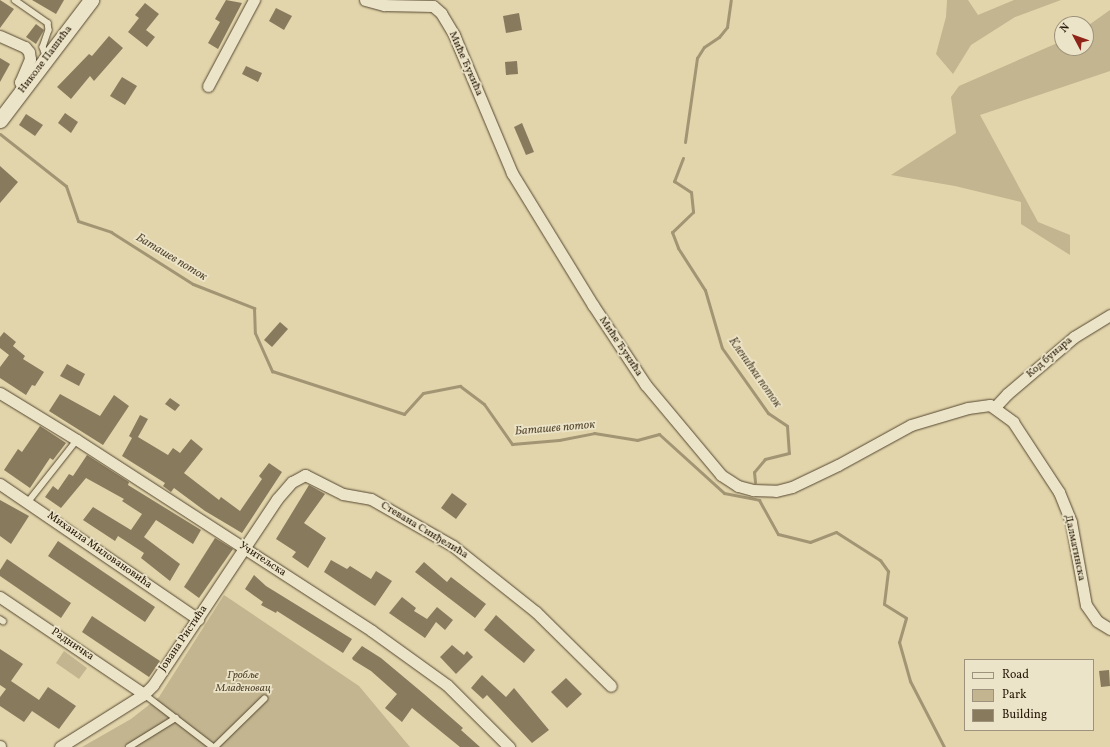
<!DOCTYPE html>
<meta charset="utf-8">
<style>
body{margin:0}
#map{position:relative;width:1110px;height:747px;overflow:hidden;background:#e2d5ab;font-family:Vollkorn,serif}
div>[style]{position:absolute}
.green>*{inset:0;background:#c2b58f}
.stream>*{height:3px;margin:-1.5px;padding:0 1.5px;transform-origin:1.5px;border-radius:1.5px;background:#a29574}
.building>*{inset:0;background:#887a5d}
.roads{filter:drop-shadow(0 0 1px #554731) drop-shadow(0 0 1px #554731)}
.lane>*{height:5.5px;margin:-2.75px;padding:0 2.75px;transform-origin:2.75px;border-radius:2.75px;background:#ece4c8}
.street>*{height:11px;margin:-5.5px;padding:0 5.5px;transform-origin:5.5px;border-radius:5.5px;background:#ece4c8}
.secondary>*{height:15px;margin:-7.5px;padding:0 7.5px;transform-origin:7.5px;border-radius:7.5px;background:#ece4c8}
span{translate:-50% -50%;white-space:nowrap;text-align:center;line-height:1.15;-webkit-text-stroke:3.5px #ece4c8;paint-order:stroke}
.street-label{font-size:11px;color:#261808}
.park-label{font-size:11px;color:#554730;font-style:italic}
.water-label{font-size:12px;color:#584a33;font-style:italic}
.legend{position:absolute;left:964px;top:659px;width:130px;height:72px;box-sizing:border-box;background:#ece4c8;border:1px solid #9d927b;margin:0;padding:5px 7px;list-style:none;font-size:12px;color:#261808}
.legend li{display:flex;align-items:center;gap:8px;height:20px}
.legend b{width:20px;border:1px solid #9d927b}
.north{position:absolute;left:1054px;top:16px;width:40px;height:40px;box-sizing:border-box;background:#ece4c8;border:1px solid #9d927b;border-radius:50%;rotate:311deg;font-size:11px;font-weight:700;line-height:16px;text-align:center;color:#261808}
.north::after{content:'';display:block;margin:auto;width:14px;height:18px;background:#8f2418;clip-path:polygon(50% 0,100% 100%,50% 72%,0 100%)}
</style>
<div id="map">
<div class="green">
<i style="clip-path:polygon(947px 0,968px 0,978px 15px,1014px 0,1061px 0,1015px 17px,971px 45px,953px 74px,936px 54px,946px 17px)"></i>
<i style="clip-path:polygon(1110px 10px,1110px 71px,980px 115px,1038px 222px,1070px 235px,1070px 255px,1021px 224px,1021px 202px,955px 186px,891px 175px,956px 133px,951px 97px,959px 86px,1062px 41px,1062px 48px,1086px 48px,1086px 27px)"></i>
<i style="clip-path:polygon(224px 595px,359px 686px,410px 747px,82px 747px,131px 719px,159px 697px)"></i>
<i style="clip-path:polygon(64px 651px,87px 668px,79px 679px,56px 663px)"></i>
</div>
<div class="stream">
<i style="left:0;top:134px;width:84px;rotate:38.2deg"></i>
<i style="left:66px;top:186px;width:37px;rotate:71deg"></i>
<i style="left:78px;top:221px;width:35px;rotate:18deg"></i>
<i style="left:111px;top:232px;width:97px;rotate:32.4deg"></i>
<i style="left:193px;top:284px;width:66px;rotate:21.5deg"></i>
<i style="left:254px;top:308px;width:25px;rotate:88deg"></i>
<i style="left:255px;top:333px;width:42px;rotate:65.9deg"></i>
<i style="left:272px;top:371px;width:139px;rotate:18deg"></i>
<i style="left:404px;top:414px;width:28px;rotate:-48deg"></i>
<i style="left:423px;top:393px;width:38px;rotate:-11deg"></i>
<i style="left:460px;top:386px;width:30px;rotate:37deg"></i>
<i style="left:484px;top:404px;width:49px;rotate:55deg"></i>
<i style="left:512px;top:444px;width:47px;rotate:-4.9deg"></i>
<i style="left:559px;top:440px;width:36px;rotate:-11deg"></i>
<i style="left:594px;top:433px;width:44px;rotate:9.2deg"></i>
<i style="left:637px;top:440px;width:23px;rotate:-15deg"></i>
<i style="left:659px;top:434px;width:88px;rotate:42.2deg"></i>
<i style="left:724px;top:493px;width:36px;rotate:11deg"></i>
<i style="left:759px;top:500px;width:39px;rotate:61deg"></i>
<i style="left:778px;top:534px;width:33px;rotate:14deg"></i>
<i style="left:810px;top:542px;width:28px;rotate:-21deg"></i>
<i style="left:836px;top:532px;width:52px;rotate:32.5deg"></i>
<i style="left:880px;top:560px;width:14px;rotate:54deg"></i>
<i style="left:888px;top:571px;width:33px;rotate:97deg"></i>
<i style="left:884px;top:604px;width:26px;rotate:32deg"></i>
<i style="left:906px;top:618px;width:25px;rotate:106deg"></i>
<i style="left:899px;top:642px;width:41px;rotate:74.2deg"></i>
<i style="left:910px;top:681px;width:74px;rotate:62.7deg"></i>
<i style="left:685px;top:142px;width:85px;rotate:-81.9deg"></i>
<i style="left:697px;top:58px;width:13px;rotate:-58deg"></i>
<i style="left:704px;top:47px;width:18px;rotate:-34deg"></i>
<i style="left:719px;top:37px;width:13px;rotate:-51deg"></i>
<i style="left:727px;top:27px;width:27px;rotate:-82deg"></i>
<i style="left:683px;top:158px;width:25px;rotate:111deg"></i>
<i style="left:674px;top:181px;width:20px;rotate:33deg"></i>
<i style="left:691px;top:192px;width:20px;rotate:84deg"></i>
<i style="left:693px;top:212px;width:29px;rotate:136deg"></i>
<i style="left:672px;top:232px;width:17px;rotate:69deg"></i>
<i style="left:678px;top:248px;width:50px;rotate:57.3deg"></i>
<i style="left:705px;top:290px;width:60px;rotate:73.7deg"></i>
<i style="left:722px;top:348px;width:80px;rotate:54.7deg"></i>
<i style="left:768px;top:413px;width:23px;rotate:34deg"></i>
<i style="left:787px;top:426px;width:27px;rotate:86deg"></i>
<i style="left:789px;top:453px;width:25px;rotate:166deg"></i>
<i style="left:765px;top:459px;width:17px;rotate:130deg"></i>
<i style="left:754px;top:472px;width:10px;rotate:84deg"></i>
</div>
<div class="building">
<i style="clip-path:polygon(0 0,14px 9px,0 28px)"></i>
<i style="clip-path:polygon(32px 0,64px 0,56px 14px)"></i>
<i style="clip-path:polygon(226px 0,242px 3px,218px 49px,208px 43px,220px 22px,215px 19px)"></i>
<i style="clip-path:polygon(145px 3px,159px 14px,146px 30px,155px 37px,147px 47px,128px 32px,139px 18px,135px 15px)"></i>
<i style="clip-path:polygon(276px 8px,292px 16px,284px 30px,269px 21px)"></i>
<i style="clip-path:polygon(519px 13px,522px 30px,506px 33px,503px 16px)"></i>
<i style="clip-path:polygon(36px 24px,44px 30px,36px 44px,26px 37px)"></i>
<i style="clip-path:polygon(109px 36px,123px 48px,94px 81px,90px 76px,71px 99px,57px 87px,89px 54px,92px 56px)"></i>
<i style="clip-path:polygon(0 58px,10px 64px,0 82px)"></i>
<i style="clip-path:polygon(517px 61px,518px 74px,506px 75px,505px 62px)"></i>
<i style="clip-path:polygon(246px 66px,262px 73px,258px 82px,242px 74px)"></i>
<i style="clip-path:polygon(122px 77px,137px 86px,125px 105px,110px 96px)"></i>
<i style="clip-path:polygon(65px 113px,78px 122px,71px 133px,58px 123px)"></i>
<i style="clip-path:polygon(26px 114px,43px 125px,35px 136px,19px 125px)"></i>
<i style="clip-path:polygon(522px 123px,534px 152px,526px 155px,514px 127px)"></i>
<i style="clip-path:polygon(0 166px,18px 182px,0 203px)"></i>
<i style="clip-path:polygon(280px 322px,288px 329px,272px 347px,264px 340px)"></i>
<i style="clip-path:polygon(4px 332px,16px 342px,13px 346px,25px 356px,23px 359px,44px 372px,35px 386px,32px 385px,26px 395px,0 378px,0 367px,9px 355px,0 348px,0 337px)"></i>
<i style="clip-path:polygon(67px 364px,85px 374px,79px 386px,60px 376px)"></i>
<i style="clip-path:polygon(60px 394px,100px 416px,114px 395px,129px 406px,103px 445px,49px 411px)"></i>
<i style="clip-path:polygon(170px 398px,180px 405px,175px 411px,165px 404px)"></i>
<i style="clip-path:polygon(140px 415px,148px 419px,138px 437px,168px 455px,173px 448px,180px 453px,191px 439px,203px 449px,184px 473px,219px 500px,221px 497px,240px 511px,262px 479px,259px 476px,269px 463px,282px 472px,242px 533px,205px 511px,174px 488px,171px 492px,163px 486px,165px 483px,122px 456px,132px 438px,129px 436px)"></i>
<i style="clip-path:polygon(40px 426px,66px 443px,53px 460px,50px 458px,30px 488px,4px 470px,18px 449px,22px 452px)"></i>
<i style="clip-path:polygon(87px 455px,129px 482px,128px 485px,201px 530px,193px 544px,156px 520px,144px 537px,180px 564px,170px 581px,141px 558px,144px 553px,118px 536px,115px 541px,83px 520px,93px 507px,131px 530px,142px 514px,122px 501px,124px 499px,86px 478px,61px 508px,45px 497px,53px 486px,58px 490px,69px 474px,73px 476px)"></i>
<i style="clip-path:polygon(309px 485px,325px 494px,304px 523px,326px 538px,308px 568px,292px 557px,296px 552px,276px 539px)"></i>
<i style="clip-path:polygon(452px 493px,467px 504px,456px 519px,441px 508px)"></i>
<i style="clip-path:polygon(0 500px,29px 516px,11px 544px,0 536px)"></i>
<i style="clip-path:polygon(215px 538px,233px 549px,199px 598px,184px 587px)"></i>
<i style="clip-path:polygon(58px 541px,155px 607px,145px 622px,48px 556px)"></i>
<i style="clip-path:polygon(7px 559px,71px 603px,61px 618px,0 576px,0 570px)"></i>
<i style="clip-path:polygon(331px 560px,347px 569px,350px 566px,371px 579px,376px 571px,392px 581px,375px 606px,324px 572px)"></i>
<i style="clip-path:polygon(424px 562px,447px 582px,451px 577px,486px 604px,475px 618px,415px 572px)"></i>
<i style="clip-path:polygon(254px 575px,266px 586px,352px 639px,343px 653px,277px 611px,276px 613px,261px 605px,263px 602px,245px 589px)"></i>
<i style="clip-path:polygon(402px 597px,416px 608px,414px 611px,427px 619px,437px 607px,453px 620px,445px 630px,436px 622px,425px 638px,389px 613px)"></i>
<i style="clip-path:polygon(496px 615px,535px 650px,524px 663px,484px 630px)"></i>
<i style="clip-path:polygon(92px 616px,160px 661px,149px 677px,82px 632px)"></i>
<i style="clip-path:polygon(452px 645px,464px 655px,467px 651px,473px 657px,456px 674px,440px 657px)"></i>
<i style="clip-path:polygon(362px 646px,381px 658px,424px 694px,463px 728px,461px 730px,480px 747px,460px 747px,412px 708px,402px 722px,385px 708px,397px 694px,371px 671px,353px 660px,352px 658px)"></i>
<i style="clip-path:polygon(0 649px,23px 664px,11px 681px,39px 700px,48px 687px,76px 706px,59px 729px,32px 711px,24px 722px,0 706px,0 697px,6px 689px,0 685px)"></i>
<i style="clip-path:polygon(1109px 670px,1110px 686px,1101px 687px,1099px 671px)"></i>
<i style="clip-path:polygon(482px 675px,506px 697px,514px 688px,549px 730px,532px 743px,487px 695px,483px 699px,471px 688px)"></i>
<i style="clip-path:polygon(566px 678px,582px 694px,567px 708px,551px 692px)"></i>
</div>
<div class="roads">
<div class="lane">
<i style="left:15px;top:0;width:40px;rotate:34.9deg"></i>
<i style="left:48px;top:23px;width:7px;rotate:82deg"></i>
<i style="left:49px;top:30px;width:18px;rotate:109deg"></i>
<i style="left:43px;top:47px;width:9px;rotate:72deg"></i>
<i style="left:28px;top:502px;width:79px;rotate:-51.7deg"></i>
<i style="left:0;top:619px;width:4px;rotate:34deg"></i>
<i style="left:144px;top:694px;width:87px;rotate:37.5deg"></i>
<i style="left:129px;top:747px;width:55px;rotate:-31.7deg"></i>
<i style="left:215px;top:747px;width:69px;rotate:-44.4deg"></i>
</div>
<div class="street">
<i style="left:365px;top:0;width:20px;rotate:15deg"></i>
<i style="left:384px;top:5px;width:49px;rotate:1.2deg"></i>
<i style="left:433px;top:6px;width:11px;rotate:41deg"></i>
<i style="left:441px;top:13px;width:26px;rotate:59deg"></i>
<i style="left:454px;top:35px;width:150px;rotate:67.2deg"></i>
<i style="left:512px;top:173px;width:155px;rotate:58.5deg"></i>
<i style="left:593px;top:305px;width:95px;rotate:56.6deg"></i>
<i style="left:645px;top:384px;width:119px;rotate:50.1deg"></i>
<i style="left:721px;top:475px;width:20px;rotate:33deg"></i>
<i style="left:738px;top:486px;width:16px;rotate:15deg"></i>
<i style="left:753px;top:490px;width:23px;rotate:2deg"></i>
<i style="left:776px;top:491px;width:16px;rotate:-14deg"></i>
<i style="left:792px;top:487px;width:51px;rotate:-25.6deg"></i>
<i style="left:838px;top:465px;width:83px;rotate:-28.7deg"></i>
<i style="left:911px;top:425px;width:59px;rotate:-16.6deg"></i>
<i style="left:968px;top:408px;width:22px;rotate:-8deg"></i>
<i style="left:990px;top:405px;width:29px;rotate:36deg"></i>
<i style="left:1013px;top:422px;width:84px;rotate:56.7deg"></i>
<i style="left:1059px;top:492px;width:32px;rotate:68deg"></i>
<i style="left:1071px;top:522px;width:84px;rotate:79.8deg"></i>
<i style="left:1086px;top:605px;width:19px;rotate:55deg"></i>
<i style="left:1097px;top:621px;width:15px;rotate:32deg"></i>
<i style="left:0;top:36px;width:27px;rotate:24deg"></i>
<i style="left:25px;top:47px;width:6px;rotate:51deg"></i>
<i style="left:29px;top:52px;width:7px;rotate:82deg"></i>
<i style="left:30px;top:59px;width:25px;rotate:113deg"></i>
<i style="left:20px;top:82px;width:9px;rotate:63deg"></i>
<i style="left:208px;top:86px;width:98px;rotate:-61.9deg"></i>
<i style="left:0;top:393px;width:90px;rotate:31.4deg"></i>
<i style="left:77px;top:440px;width:351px;rotate:32.9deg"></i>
<i style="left:372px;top:631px;width:92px;rotate:35.8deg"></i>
<i style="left:447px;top:685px;width:88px;rotate:45deg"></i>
<i style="left:995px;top:407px;width:18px;rotate:-47deg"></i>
<i style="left:1007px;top:394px;width:88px;rotate:-40.4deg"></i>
<i style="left:1074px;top:337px;width:42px;rotate:-31.4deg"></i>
<i style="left:0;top:484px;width:240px;rotate:34.3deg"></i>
<i style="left:0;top:597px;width:174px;rotate:34deg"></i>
<i style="left:0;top:746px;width:1px;rotate:90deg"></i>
<i style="left:60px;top:747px;width:99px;rotate:-32.2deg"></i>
<i style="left:144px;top:694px;width:13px;rotate:-45deg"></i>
<i style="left:153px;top:685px;width:224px;rotate:-56.3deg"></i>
<i style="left:277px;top:499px;width:23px;rotate:-49deg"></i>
<i style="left:292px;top:482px;width:15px;rotate:-28deg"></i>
<i style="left:305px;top:475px;width:42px;rotate:26.6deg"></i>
<i style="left:343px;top:494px;width:28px;rotate:10deg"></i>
<i style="left:371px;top:499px;width:95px;rotate:29.8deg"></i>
<i style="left:453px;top:546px;width:106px;rotate:38.5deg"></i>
<i style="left:536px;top:612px;width:105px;rotate:44.6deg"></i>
</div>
<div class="secondary">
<i style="left:0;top:120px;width:151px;rotate:-52.8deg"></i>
</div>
</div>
<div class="street-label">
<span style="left:46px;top:60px;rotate:-53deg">Николе Пашића</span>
<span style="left:465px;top:64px;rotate:66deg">Миће Ђукића</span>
<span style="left:620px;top:347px;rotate:56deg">Миће Ђукића</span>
<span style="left:1050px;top:358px;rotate:-41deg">Код бунара</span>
<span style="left:424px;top:531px;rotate:31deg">Стевана Синђелића</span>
<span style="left:1074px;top:548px;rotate:78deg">Далматинска</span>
<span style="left:99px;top:551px;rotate:35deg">Михаила Миловановића</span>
<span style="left:262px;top:560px;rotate:33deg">Учитељска</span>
<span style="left:184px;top:639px;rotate:-56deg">Јована Ристића</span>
<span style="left:72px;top:645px;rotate:34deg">Радничка</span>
</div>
<div class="park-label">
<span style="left:243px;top:683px">Гробље<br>Младеновац</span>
</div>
<div class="water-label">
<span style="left:171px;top:258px;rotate:31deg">Баташев поток</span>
<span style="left:754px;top:373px;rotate:55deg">Кленићки поток</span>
<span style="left:555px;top:429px;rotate:-5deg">Баташев поток</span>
</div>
<ul class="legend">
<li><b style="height:5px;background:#ece4c8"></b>Road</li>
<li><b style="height:11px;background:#c2b58f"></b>Park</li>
<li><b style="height:11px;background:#887a5d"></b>Building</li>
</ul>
<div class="north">N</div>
</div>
